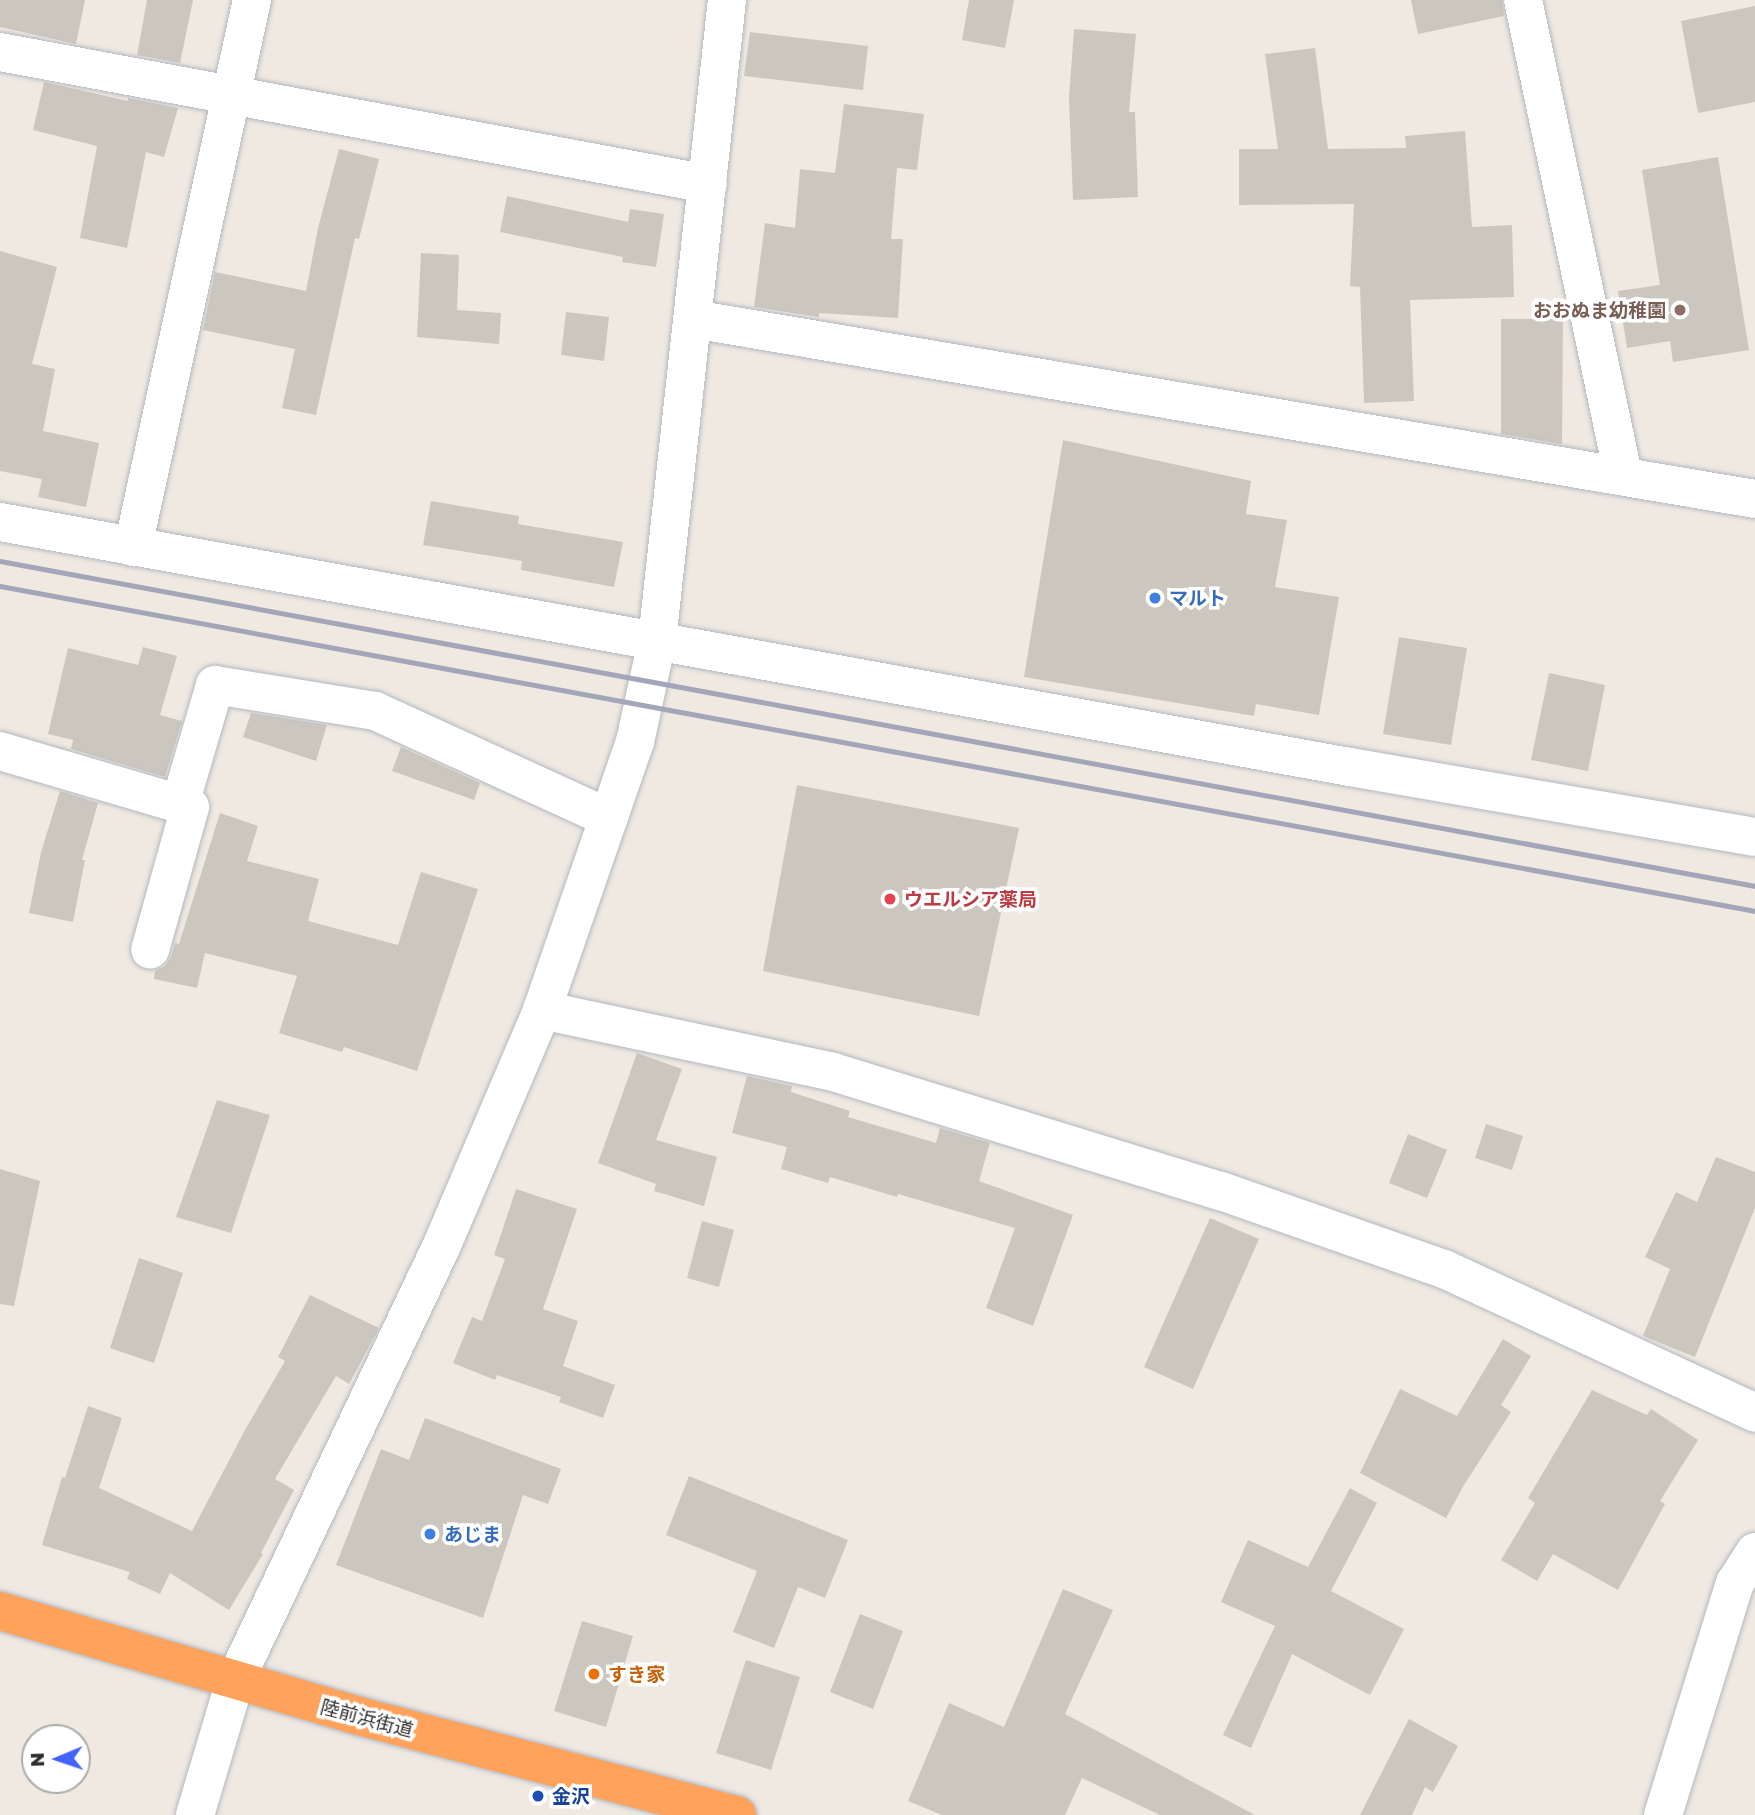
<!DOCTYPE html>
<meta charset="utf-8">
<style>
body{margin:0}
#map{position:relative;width:1755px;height:1815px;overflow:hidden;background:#efe9e1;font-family:"Golos Text","Noto Sans JP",sans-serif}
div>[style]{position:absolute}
.building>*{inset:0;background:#cbc7bf}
.roads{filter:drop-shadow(0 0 2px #b4b7c1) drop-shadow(0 0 2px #b4b7c1)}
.minor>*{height:38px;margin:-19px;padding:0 19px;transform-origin:19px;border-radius:19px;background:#fff}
.highway>*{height:38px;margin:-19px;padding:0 19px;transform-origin:19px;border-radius:19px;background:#ffa35c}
.rail>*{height:5px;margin:-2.5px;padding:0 2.5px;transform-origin:2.5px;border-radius:2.5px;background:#a3a6b8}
.dots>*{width:19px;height:19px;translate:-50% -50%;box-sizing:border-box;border:4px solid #fff;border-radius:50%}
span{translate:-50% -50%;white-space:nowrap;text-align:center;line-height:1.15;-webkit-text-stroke:7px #fff;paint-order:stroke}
.education-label{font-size:19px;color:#785e54;font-weight:700}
.right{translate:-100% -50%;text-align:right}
.shop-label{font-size:19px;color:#366cbe;font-weight:700}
.left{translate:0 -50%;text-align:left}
.health-label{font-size:19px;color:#be3a42;font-weight:700}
.food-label{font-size:19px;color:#c56008;font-weight:700}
.street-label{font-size:19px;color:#2e2e2e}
.transit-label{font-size:19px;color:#164399;font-weight:700}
.north{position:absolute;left:21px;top:1724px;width:70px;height:70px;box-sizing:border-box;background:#fff;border:2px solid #ababab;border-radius:50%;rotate:268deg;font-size:19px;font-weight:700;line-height:28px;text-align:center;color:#2e2e2e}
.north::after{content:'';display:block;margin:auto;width:24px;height:32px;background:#4264fb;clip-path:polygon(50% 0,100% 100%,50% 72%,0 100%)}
</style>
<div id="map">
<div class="building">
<i style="clip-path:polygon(0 0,85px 0,76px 44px,0 27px)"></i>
<i style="clip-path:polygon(147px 0,193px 0,180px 63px,137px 55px)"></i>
<i style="clip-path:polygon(969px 0,1014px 0,1005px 48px,962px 40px)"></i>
<i style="clip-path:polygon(1411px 0,1502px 0,1504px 16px,1418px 34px)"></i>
<i style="clip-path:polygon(1755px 6px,1755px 102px,1698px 113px,1681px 21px)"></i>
<i style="clip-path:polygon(1074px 29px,1136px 34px,1129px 112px,1135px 112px,1138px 197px,1073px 200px,1069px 98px)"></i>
<i style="clip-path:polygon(750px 32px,868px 46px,863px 90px,744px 76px)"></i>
<i style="clip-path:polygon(1315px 48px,1328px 149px,1406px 148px,1405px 136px,1465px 131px,1472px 227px,1512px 225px,1514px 297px,1410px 300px,1414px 401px,1364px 403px,1360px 287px,1350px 286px,1354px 204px,1239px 205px,1239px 149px,1278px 149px,1265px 54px)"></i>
<i style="clip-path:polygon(44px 82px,128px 101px,128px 98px,178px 108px,164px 157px,146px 152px,127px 248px,80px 238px,97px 146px,33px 130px)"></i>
<i style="clip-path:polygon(844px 104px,924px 114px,917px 170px,897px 168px,891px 239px,903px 239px,898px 318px,819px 313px,819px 317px,754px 307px,765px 223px,795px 228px,800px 169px,835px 173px)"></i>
<i style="clip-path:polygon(339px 149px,379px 159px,359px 239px,355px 238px,316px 415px,282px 408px,295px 349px,203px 330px,215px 272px,306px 291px,318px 228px)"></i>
<i style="clip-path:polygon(1718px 157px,1749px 350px,1673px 362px,1670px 341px,1627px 348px,1618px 291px,1660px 285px,1642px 170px)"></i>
<i style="clip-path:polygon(507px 196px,628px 222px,630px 209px,664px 214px,656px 267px,622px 262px,623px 257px,500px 232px)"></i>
<i style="clip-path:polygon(0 251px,57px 267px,32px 364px,55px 369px,43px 431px,99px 443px,86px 507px,38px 497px,42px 479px,0 471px)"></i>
<i style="clip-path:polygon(421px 253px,459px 255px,457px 310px,501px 313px,499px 344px,417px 337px)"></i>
<i style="clip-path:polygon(566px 312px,609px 317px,604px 361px,561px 355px)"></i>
<i style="clip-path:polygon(1501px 319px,1563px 319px,1562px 444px,1501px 434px)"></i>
<i style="clip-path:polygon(1063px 440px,1251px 481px,1246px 514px,1287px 520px,1275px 587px,1339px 597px,1319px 715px,1256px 704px,1254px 716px,1024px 677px)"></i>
<i style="clip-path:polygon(431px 501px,519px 516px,518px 524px,623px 542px,614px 587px,521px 570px,522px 561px,423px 545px)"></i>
<i style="clip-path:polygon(1399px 637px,1467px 648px,1451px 745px,1383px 734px)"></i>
<i style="clip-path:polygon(143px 647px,177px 656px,160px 715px,182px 721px,165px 777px,71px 749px,73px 740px,48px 734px,68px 648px,138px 665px)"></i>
<i style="clip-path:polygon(1549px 673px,1605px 685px,1588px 771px,1531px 760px)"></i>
<i style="clip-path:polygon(251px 713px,327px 725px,316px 761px,243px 737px)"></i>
<i style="clip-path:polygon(401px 747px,480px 783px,474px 800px,392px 771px)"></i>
<i style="clip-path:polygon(797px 785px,1019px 828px,979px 1016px,763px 971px)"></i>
<i style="clip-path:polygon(60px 791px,98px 803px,82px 860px,85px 860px,73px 922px,29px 913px,41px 852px)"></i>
<i style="clip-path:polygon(220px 813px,258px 826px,247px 861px,319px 879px,308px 921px,398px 945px,421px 872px,478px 889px,417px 1071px,344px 1047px,342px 1052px,279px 1033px,297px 976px,205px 953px,197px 988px,154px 979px,155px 971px,165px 966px,171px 957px,175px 943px,179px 944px)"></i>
<i style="clip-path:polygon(637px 1053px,682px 1069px,656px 1140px,717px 1157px,704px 1206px,654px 1191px,656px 1184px,598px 1163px)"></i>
<i style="clip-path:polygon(747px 1076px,792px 1086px,791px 1092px,850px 1111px,848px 1117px,936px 1143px,940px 1128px,990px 1143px,979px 1181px,1073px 1215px,1033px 1326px,986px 1308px,1015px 1228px,898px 1194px,897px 1197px,830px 1177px,828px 1183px,781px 1169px,787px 1147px,732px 1133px)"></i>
<i style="clip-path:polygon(217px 1100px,270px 1115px,231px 1233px,176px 1217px)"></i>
<i style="clip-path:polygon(1486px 1124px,1523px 1136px,1512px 1170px,1475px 1158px)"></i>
<i style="clip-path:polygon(1408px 1134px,1447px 1150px,1427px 1198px,1389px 1183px)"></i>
<i style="clip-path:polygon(1716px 1157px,1755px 1172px,1755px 1208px,1695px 1357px,1643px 1336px,1670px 1269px,1645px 1257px,1676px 1192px,1697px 1202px)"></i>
<i style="clip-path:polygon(0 1169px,40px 1181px,14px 1306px,0 1304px)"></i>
<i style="clip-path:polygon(516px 1189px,577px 1209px,543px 1309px,578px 1321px,563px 1366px,615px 1385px,603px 1418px,559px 1402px,561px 1397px,497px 1375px,495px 1380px,453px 1363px,472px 1317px,482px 1321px,505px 1259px,494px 1255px)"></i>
<i style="clip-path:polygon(1210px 1218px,1259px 1239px,1193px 1389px,1144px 1367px)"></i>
<i style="clip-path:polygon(702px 1221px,734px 1230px,719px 1287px,687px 1278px)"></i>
<i style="clip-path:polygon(139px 1258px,183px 1273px,154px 1363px,110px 1348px)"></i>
<i style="clip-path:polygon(310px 1295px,379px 1328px,349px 1384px,336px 1376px,275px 1479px,294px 1490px,261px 1553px,263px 1554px,229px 1610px,170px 1573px,160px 1594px,127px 1579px,130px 1572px,42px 1545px,62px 1477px,65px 1478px,88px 1406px,122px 1418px,99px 1488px,192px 1531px,245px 1430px,285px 1361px,278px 1357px)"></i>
<i style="clip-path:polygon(1503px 1339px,1531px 1356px,1501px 1405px,1511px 1412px,1464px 1485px,1446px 1518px,1360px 1473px,1400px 1389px,1457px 1416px)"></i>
<i style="clip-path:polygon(1592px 1390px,1647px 1415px,1651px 1409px,1698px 1440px,1660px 1501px,1665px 1504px,1618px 1590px,1553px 1554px,1537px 1581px,1501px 1560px,1535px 1503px,1528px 1498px)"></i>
<i style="clip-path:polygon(425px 1418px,561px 1469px,548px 1504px,523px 1495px,483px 1618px,336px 1565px,381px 1449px,409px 1460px)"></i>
<i style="clip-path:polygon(689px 1476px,848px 1540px,825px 1598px,798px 1587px,774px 1648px,733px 1632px,757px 1571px,666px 1535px)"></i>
<i style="clip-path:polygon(1350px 1488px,1377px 1503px,1331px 1591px,1404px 1629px,1370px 1695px,1292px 1654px,1251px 1748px,1223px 1735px,1275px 1626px,1221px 1602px,1248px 1540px,1308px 1567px)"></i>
<i style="clip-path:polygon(1063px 1589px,1113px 1610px,1065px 1714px,1255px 1815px,1160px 1815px,1082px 1778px,1065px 1815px,942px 1815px,908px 1801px,949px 1703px,1004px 1727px)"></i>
<i style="clip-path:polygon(860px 1614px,903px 1631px,873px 1709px,830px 1692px)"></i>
<i style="clip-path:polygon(582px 1621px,633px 1636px,606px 1727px,554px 1711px)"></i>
<i style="clip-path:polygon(746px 1660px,800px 1677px,771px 1770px,716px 1753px)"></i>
<i style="clip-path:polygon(1409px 1719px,1458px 1746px,1433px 1792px,1425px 1787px,1412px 1815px,1360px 1815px)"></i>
</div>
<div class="roads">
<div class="minor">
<i style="left:1523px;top:0;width:485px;rotate:78.1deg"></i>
<i style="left:0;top:52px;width:720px;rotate:10.56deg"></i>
<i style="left:693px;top:319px;width:1077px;rotate:9.62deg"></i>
<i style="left:0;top:522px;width:1372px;rotate:10.29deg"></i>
<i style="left:1350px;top:767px;width:411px;rotate:9.8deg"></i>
<i style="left:133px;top:547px;width:560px;rotate:-77.73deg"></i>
<i style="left:0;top:751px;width:198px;rotate:16.4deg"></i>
<i style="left:190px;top:807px;width:148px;rotate:105.6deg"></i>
<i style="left:180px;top:804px;width:124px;rotate:-73.6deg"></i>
<i style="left:215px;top:685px;width:162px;rotate:9.2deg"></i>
<i style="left:375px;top:711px;width:257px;rotate:24.6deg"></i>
<i style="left:542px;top:1010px;width:298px;rotate:12deg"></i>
<i style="left:833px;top:1072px;width:406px;rotate:17.1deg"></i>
<i style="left:1221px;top:1191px;width:236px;rotate:19.3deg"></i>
<i style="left:1444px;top:1269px;width:343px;rotate:24.8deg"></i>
<i style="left:195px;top:1815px;width:140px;rotate:-73.4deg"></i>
<i style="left:235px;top:1681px;width:483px;rotate:-64.6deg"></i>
<i style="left:442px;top:1245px;width:255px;rotate:-66.9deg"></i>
<i style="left:542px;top:1010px;width:284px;rotate:-70.9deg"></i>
<i style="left:635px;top:742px;width:103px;rotate:-77.7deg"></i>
<i style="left:657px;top:641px;width:645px;rotate:-83.77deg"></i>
<i style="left:1663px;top:1815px;width:243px;rotate:-72.8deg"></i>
<i style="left:1735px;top:1583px;width:37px;rotate:-57deg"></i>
</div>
<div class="highway">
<i style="left:0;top:1611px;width:374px;rotate:16.3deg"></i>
<i style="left:359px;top:1716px;width:391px;rotate:14.7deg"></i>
</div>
</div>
<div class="rail">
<i style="left:0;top:561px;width:1785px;rotate:10.49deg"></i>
<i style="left:0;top:586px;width:1785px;rotate:10.49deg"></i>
</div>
<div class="dots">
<i style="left:1680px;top:310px;background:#8d6e63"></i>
<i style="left:1155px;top:598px;background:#3f7fe0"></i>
<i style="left:890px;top:899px;background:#e0444e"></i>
<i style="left:430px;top:1534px;background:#3f7fe0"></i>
<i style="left:594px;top:1674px;background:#e8710a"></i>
<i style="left:538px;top:1796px;background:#1a4fb4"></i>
</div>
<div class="education-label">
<span class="right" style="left:1666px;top:310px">おおぬま幼稚園</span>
</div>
<div class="shop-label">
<span class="left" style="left:1169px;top:598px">マルト</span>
<span class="left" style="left:444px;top:1534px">あじま</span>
</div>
<div class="health-label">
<span class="left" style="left:904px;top:899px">ウエルシア薬局</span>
</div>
<div class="food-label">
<span class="left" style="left:608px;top:1674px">すき家</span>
</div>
<div class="street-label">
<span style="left:367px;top:1718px;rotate:15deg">陸前浜街道</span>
</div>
<div class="transit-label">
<span class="left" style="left:552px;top:1796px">金沢</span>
</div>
<div class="north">N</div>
</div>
